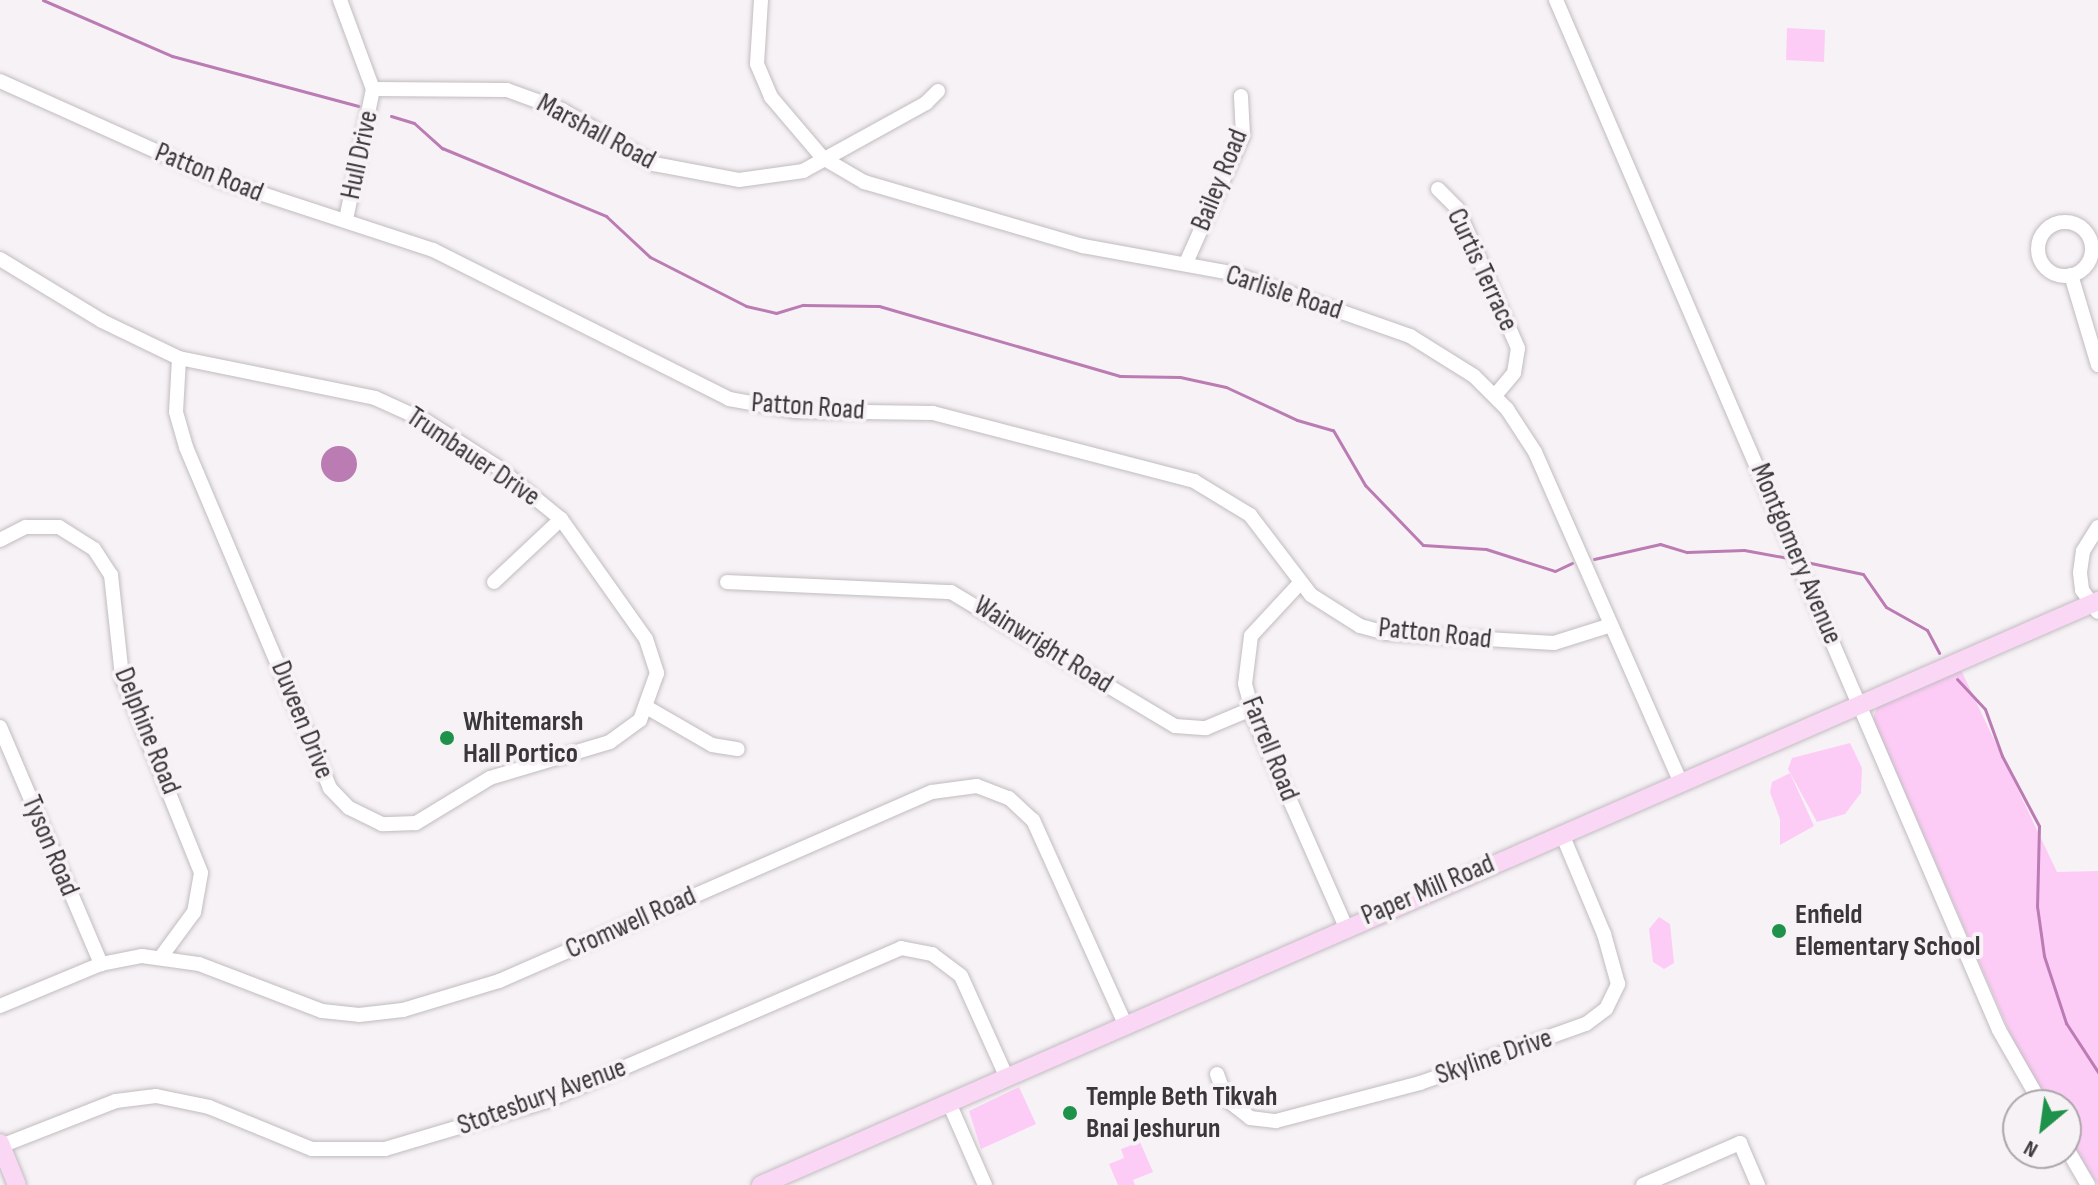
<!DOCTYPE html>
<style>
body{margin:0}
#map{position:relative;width:2098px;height:1185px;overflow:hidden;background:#f7f2f6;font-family:"Sofia Sans Condensed",sans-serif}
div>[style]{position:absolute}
.green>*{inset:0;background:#fdccf6}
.water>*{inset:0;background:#bb7bb3}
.round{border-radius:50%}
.stream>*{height:3px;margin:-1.5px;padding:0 1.5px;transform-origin:1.5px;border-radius:1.5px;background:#bb7bb3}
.roads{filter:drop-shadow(0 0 2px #c1bcc0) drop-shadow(0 0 2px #c1bcc0)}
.minor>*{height:14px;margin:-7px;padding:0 7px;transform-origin:7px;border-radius:7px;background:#fff}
.minor>.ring{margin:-7px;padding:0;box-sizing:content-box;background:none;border:14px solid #fff;border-radius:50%}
.major>*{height:18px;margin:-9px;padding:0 9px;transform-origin:9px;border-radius:9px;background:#fad7f5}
.dots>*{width:22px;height:22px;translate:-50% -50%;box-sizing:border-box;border:4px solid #f7f2f6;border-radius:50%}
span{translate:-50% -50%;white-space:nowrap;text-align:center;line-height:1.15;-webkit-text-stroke:8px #f7f2f6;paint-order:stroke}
.street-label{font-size:28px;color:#393739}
.poi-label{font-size:28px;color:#393739;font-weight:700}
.left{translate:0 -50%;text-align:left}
.north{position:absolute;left:2002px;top:1089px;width:80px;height:80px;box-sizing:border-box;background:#f7f2f6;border:2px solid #aba7aa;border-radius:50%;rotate:209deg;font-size:22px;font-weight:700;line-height:32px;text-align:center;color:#393739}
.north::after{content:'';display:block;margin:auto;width:28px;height:36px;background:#1e914b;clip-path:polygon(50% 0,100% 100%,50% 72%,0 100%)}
</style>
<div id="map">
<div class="green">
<i style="clip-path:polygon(1787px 28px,1825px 30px,1824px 62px,1786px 60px)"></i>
<i style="clip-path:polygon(1961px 670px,2057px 872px,2098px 871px,2098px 1185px,2066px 1135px,2066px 1105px,2048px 1105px,2023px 1063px,1873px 719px,1877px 706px)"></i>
<i style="clip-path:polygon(1850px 743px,1862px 768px,1861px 793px,1845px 814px,1817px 822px,1788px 769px,1792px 758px)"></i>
<i style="clip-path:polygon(1790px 773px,1814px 826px,1780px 845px,1780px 819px,1770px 792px,1772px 782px)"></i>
<i style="clip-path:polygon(1659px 917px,1670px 924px,1674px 963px,1664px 969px,1653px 962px,1649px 929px)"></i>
<i style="clip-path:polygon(1019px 1087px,1036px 1124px,981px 1149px,969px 1111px)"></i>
<i style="clip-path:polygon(1140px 1142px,1153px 1172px,1133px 1180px,1135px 1185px,1118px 1185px,1109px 1164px,1124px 1158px,1121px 1149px)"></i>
</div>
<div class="water">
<i class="round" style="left:321px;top:446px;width:36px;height:36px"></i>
</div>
<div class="stream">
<i style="left:43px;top:0;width:141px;rotate:23.5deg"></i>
<i style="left:172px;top:56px;width:193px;rotate:15deg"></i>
<i style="left:391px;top:116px;width:24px;rotate:17deg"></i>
<i style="left:414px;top:123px;width:38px;rotate:42deg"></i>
<i style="left:442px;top:148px;width:178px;rotate:22.5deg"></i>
<i style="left:606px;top:216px;width:60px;rotate:43deg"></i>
<i style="left:650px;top:257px;width:108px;rotate:27deg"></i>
<i style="left:746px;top:306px;width:31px;rotate:13deg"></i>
<i style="left:776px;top:313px;width:28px;rotate:-17deg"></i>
<i style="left:803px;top:305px;width:76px;rotate:0.8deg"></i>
<i style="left:879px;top:306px;width:251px;rotate:16.2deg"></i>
<i style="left:1120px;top:376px;width:60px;rotate:1deg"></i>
<i style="left:1180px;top:377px;width:47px;rotate:12.3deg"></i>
<i style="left:1226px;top:387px;width:78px;rotate:24.9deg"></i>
<i style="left:1297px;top:420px;width:37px;rotate:16deg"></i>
<i style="left:1333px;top:430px;width:64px;rotate:59.8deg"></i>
<i style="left:1365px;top:485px;width:83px;rotate:46deg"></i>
<i style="left:1423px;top:545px;width:63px;rotate:3.6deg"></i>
<i style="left:1486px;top:549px;width:72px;rotate:17.7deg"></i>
<i style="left:1555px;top:571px;width:19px;rotate:-25deg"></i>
<i style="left:1594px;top:559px;width:68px;rotate:-12.8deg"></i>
<i style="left:1660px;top:544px;width:28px;rotate:17deg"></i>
<i style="left:1687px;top:552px;width:57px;rotate:-2deg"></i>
<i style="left:1744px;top:550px;width:45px;rotate:10.3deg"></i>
<i style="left:1806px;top:562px;width:58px;rotate:11.9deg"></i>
<i style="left:1863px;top:574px;width:40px;rotate:55.1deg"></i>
<i style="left:1886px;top:607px;width:47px;rotate:29.3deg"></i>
<i style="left:1927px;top:630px;width:26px;rotate:62deg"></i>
<i style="left:1957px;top:679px;width:41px;rotate:47deg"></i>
<i style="left:1985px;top:709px;width:50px;rotate:70.1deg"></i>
<i style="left:2002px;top:756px;width:79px;rotate:62.1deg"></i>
<i style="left:2039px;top:826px;width:80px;rotate:91.4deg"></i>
<i style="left:2037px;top:906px;width:50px;rotate:82deg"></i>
<i style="left:2044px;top:956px;width:71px;rotate:71.8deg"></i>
<i style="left:2066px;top:1023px;width:59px;rotate:56.9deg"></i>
</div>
<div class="roads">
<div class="minor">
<i style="left:340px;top:0;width:95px;rotate:69.7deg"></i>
<i style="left:373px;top:89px;width:133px;rotate:101.7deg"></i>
<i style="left:761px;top:0;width:64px;rotate:93.6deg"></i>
<i style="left:757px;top:64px;width:36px;rotate:67deg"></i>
<i style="left:771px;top:97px;width:80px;rotate:49.6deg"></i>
<i style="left:823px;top:158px;width:48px;rotate:30.3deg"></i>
<i style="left:864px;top:182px;width:228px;rotate:16.3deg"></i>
<i style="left:1083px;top:246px;width:150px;rotate:10.3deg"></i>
<i style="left:1231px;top:273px;width:190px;rotate:19.4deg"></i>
<i style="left:1410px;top:336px;width:75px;rotate:32deg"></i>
<i style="left:1474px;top:376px;width:47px;rotate:45deg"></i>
<i style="left:1507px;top:409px;width:51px;rotate:56.9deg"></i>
<i style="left:1535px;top:452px;width:357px;rotate:66.2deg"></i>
<i style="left:1556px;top:0;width:1121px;rotate:66.73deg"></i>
<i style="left:1999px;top:1030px;width:86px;rotate:60.2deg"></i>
<i style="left:0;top:81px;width:244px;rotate:24.2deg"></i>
<i style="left:223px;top:181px;width:221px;rotate:18.2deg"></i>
<i style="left:433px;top:250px;width:331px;rotate:26.7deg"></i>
<i style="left:729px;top:399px;width:67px;rotate:10.3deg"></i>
<i style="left:795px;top:411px;width:138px;rotate:0.8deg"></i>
<i style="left:933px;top:413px;width:270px;rotate:14.6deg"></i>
<i style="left:1194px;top:481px;width:66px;rotate:31.3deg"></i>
<i style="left:1250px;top:515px;width:101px;rotate:52.7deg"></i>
<i style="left:1311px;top:595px;width:58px;rotate:32.3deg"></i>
<i style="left:1360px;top:626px;width:27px;rotate:15deg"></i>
<i style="left:1386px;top:633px;width:168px;rotate:3.4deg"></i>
<i style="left:1554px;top:643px;width:60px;rotate:-17.5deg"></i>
<i style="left:373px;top:89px;width:134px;rotate:0.4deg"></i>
<i style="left:507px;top:90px;width:59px;rotate:20deg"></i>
<i style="left:562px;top:110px;width:107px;rotate:30.4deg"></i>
<i style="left:654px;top:164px;width:86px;rotate:10.7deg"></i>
<i style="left:739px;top:180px;width:65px;rotate:-8deg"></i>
<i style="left:803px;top:171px;width:141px;rotate:-28.9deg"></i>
<i style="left:926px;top:103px;width:17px;rotate:-45deg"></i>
<i style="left:1438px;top:189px;width:27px;rotate:45deg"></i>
<i style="left:1457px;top:208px;width:153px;rotate:66.5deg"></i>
<i style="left:1518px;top:348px;width:25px;rotate:99deg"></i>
<i style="left:1514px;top:373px;width:30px;rotate:130deg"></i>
<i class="ring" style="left:2038px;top:222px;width:40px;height:40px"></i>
<i style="left:0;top:259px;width:119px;rotate:31.3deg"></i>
<i style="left:102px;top:321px;width:85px;rotate:25.7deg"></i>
<i style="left:179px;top:358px;width:200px;rotate:11.5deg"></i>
<i style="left:375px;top:398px;width:56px;rotate:24.3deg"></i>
<i style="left:426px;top:421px;width:83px;rotate:32.7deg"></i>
<i style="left:496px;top:466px;width:84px;rotate:39.2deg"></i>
<i style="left:561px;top:519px;width:147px;rotate:54.7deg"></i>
<i style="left:646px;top:639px;width:36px;rotate:72deg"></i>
<i style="left:657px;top:673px;width:50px;rotate:109.9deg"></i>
<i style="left:640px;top:720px;width:37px;rotate:144deg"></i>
<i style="left:610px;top:742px;width:125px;rotate:163.3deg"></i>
<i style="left:490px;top:778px;width:87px;rotate:148.7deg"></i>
<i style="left:416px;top:823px;width:34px;rotate:178deg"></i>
<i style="left:382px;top:824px;width:37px;rotate:-154deg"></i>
<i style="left:349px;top:808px;width:28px;rotate:-134deg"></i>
<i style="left:330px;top:788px;width:370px;rotate:-112.9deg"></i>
<i style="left:186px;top:447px;width:36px;rotate:-106deg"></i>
<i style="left:176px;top:412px;width:54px;rotate:-86.8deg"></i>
<i style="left:1186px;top:263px;width:140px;rotate:-66deg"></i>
<i style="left:1243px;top:135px;width:39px;rotate:-93deg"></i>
<i style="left:2071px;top:275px;width:94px;rotate:73.3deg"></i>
<i style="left:2098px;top:527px;width:28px;rotate:122deg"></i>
<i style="left:2083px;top:551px;width:22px;rotate:98deg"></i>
<i style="left:2080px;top:573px;width:17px;rotate:83deg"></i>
<i style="left:2082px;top:590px;width:27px;rotate:54deg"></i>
<i style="left:0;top:540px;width:29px;rotate:-27deg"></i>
<i style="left:26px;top:527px;width:33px"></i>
<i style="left:59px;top:527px;width:41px;rotate:32.2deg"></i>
<i style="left:94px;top:549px;width:31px;rotate:57deg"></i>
<i style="left:111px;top:575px;width:103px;rotate:83.8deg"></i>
<i style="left:122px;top:677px;width:211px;rotate:68deg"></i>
<i style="left:201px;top:873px;width:40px;rotate:100deg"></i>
<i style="left:194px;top:912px;width:56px;rotate:126.3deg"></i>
<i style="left:494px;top:582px;width:92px;rotate:-43.2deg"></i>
<i style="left:727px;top:582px;width:224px;rotate:2.6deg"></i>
<i style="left:951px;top:592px;width:261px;rotate:30.9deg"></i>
<i style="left:1175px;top:726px;width:31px;rotate:4deg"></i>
<i style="left:1206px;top:728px;width:49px;rotate:-22.9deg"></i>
<i style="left:1300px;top:583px;width:72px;rotate:132.8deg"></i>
<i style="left:1251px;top:636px;width:48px;rotate:97.1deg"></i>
<i style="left:1245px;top:684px;width:38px;rotate:75deg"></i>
<i style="left:1255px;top:721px;width:223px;rotate:66.2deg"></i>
<i style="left:648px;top:708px;width:74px;rotate:30deg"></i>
<i style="left:712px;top:745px;width:26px;rotate:9deg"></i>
<i style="left:0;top:727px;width:258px;rotate:66.9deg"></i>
<i style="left:0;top:1006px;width:109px;rotate:-22.6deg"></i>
<i style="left:101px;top:964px;width:42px;rotate:-11deg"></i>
<i style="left:142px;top:956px;width:58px;rotate:8deg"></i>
<i style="left:199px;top:964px;width:132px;rotate:20.9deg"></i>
<i style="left:322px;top:1011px;width:37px;rotate:6deg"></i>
<i style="left:359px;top:1015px;width:44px;rotate:-6.5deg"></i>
<i style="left:403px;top:1010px;width:100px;rotate:-16.8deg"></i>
<i style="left:499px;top:981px;width:472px;rotate:-23.6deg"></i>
<i style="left:932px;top:792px;width:45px;rotate:-7.6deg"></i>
<i style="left:977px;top:786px;width:34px;rotate:21deg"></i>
<i style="left:1009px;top:798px;width:33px;rotate:43deg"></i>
<i style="left:1033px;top:820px;width:226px;rotate:65.7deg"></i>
<i style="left:1217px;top:1074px;width:27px;rotate:70deg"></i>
<i style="left:1226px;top:1099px;width:31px;rotate:38deg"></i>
<i style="left:1250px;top:1118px;width:26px;rotate:7deg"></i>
<i style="left:1276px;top:1121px;width:149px;rotate:-14.8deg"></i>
<i style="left:1420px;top:1083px;width:176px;rotate:-19.6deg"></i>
<i style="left:1586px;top:1024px;width:25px;rotate:-37deg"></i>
<i style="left:1606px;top:1009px;width:28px;rotate:-64deg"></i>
<i style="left:1618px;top:984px;width:52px;rotate:-105.6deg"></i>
<i style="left:1604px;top:934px;width:108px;rotate:-112.8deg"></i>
<i style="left:949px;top:1103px;width:90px;rotate:66.3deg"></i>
<i style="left:1px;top:1146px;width:123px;rotate:-21.4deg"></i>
<i style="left:116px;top:1101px;width:40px;rotate:-7.1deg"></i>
<i style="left:156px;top:1096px;width:54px;rotate:11.7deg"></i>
<i style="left:209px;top:1107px;width:111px;rotate:22.2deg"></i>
<i style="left:312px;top:1149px;width:73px"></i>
<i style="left:385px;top:1149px;width:166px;rotate:-16.5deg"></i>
<i style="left:544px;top:1102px;width:389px;rotate:-23.3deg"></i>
<i style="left:901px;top:948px;width:32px;rotate:11deg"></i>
<i style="left:932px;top:954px;width:36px;rotate:37deg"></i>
<i style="left:961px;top:976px;width:112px;rotate:65.7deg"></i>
<i style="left:2066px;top:1147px;width:44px;rotate:59.9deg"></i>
<i style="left:1643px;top:1185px;width:106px;rotate:-23.4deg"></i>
<i style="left:1740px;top:1143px;width:46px;rotate:66.8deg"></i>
</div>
<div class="major">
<i style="left:0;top:1143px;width:45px;rotate:68deg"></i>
<i style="left:761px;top:1185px;width:1459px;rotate:-23.6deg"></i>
</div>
</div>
<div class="dots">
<i style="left:447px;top:738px;background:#1e914b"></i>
<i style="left:1779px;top:931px;background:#1e914b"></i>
<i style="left:1070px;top:1113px;background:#1e914b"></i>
</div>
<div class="street-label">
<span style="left:596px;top:132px;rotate:28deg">Marshall Road</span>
<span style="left:360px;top:155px;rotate:-78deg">Hull Drive</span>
<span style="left:209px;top:173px;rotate:22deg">Patton Road</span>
<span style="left:1220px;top:180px;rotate:-68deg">Bailey Road</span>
<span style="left:1482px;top:270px;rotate:65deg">Curtis Terrace</span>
<span style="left:1284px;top:293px;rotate:18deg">Carlisle Road</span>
<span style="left:808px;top:407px;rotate:4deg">Patton Road</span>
<span style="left:473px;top:457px;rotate:34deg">Trumbauer Drive</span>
<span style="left:1796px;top:554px;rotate:67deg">Montgomery Avenue</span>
<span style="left:1435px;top:634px;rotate:6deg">Patton Road</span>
<span style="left:1043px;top:645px;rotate:32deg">Wainwright Road</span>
<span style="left:302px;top:720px;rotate:68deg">Duveen Drive</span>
<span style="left:147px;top:731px;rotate:68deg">Delphine Road</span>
<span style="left:1270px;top:749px;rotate:68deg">Farrell Road</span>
<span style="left:50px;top:846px;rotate:67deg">Tyson Road</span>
<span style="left:1428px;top:890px;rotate:-23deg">Paper Mill Road</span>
<span style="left:631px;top:923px;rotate:-24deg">Cromwell Road</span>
<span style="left:1494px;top:1057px;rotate:-19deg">Skyline Drive</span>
<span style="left:542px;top:1097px;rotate:-20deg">Stotesbury Avenue</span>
</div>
<div class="poi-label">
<span class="left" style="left:463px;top:738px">Whitemarsh<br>Hall Portico</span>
<span class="left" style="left:1795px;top:931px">Enfield<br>Elementary School</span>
<span class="left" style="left:1086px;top:1113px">Temple Beth Tikvah<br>Bnai Jeshurun</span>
</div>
<div class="north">N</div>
</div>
